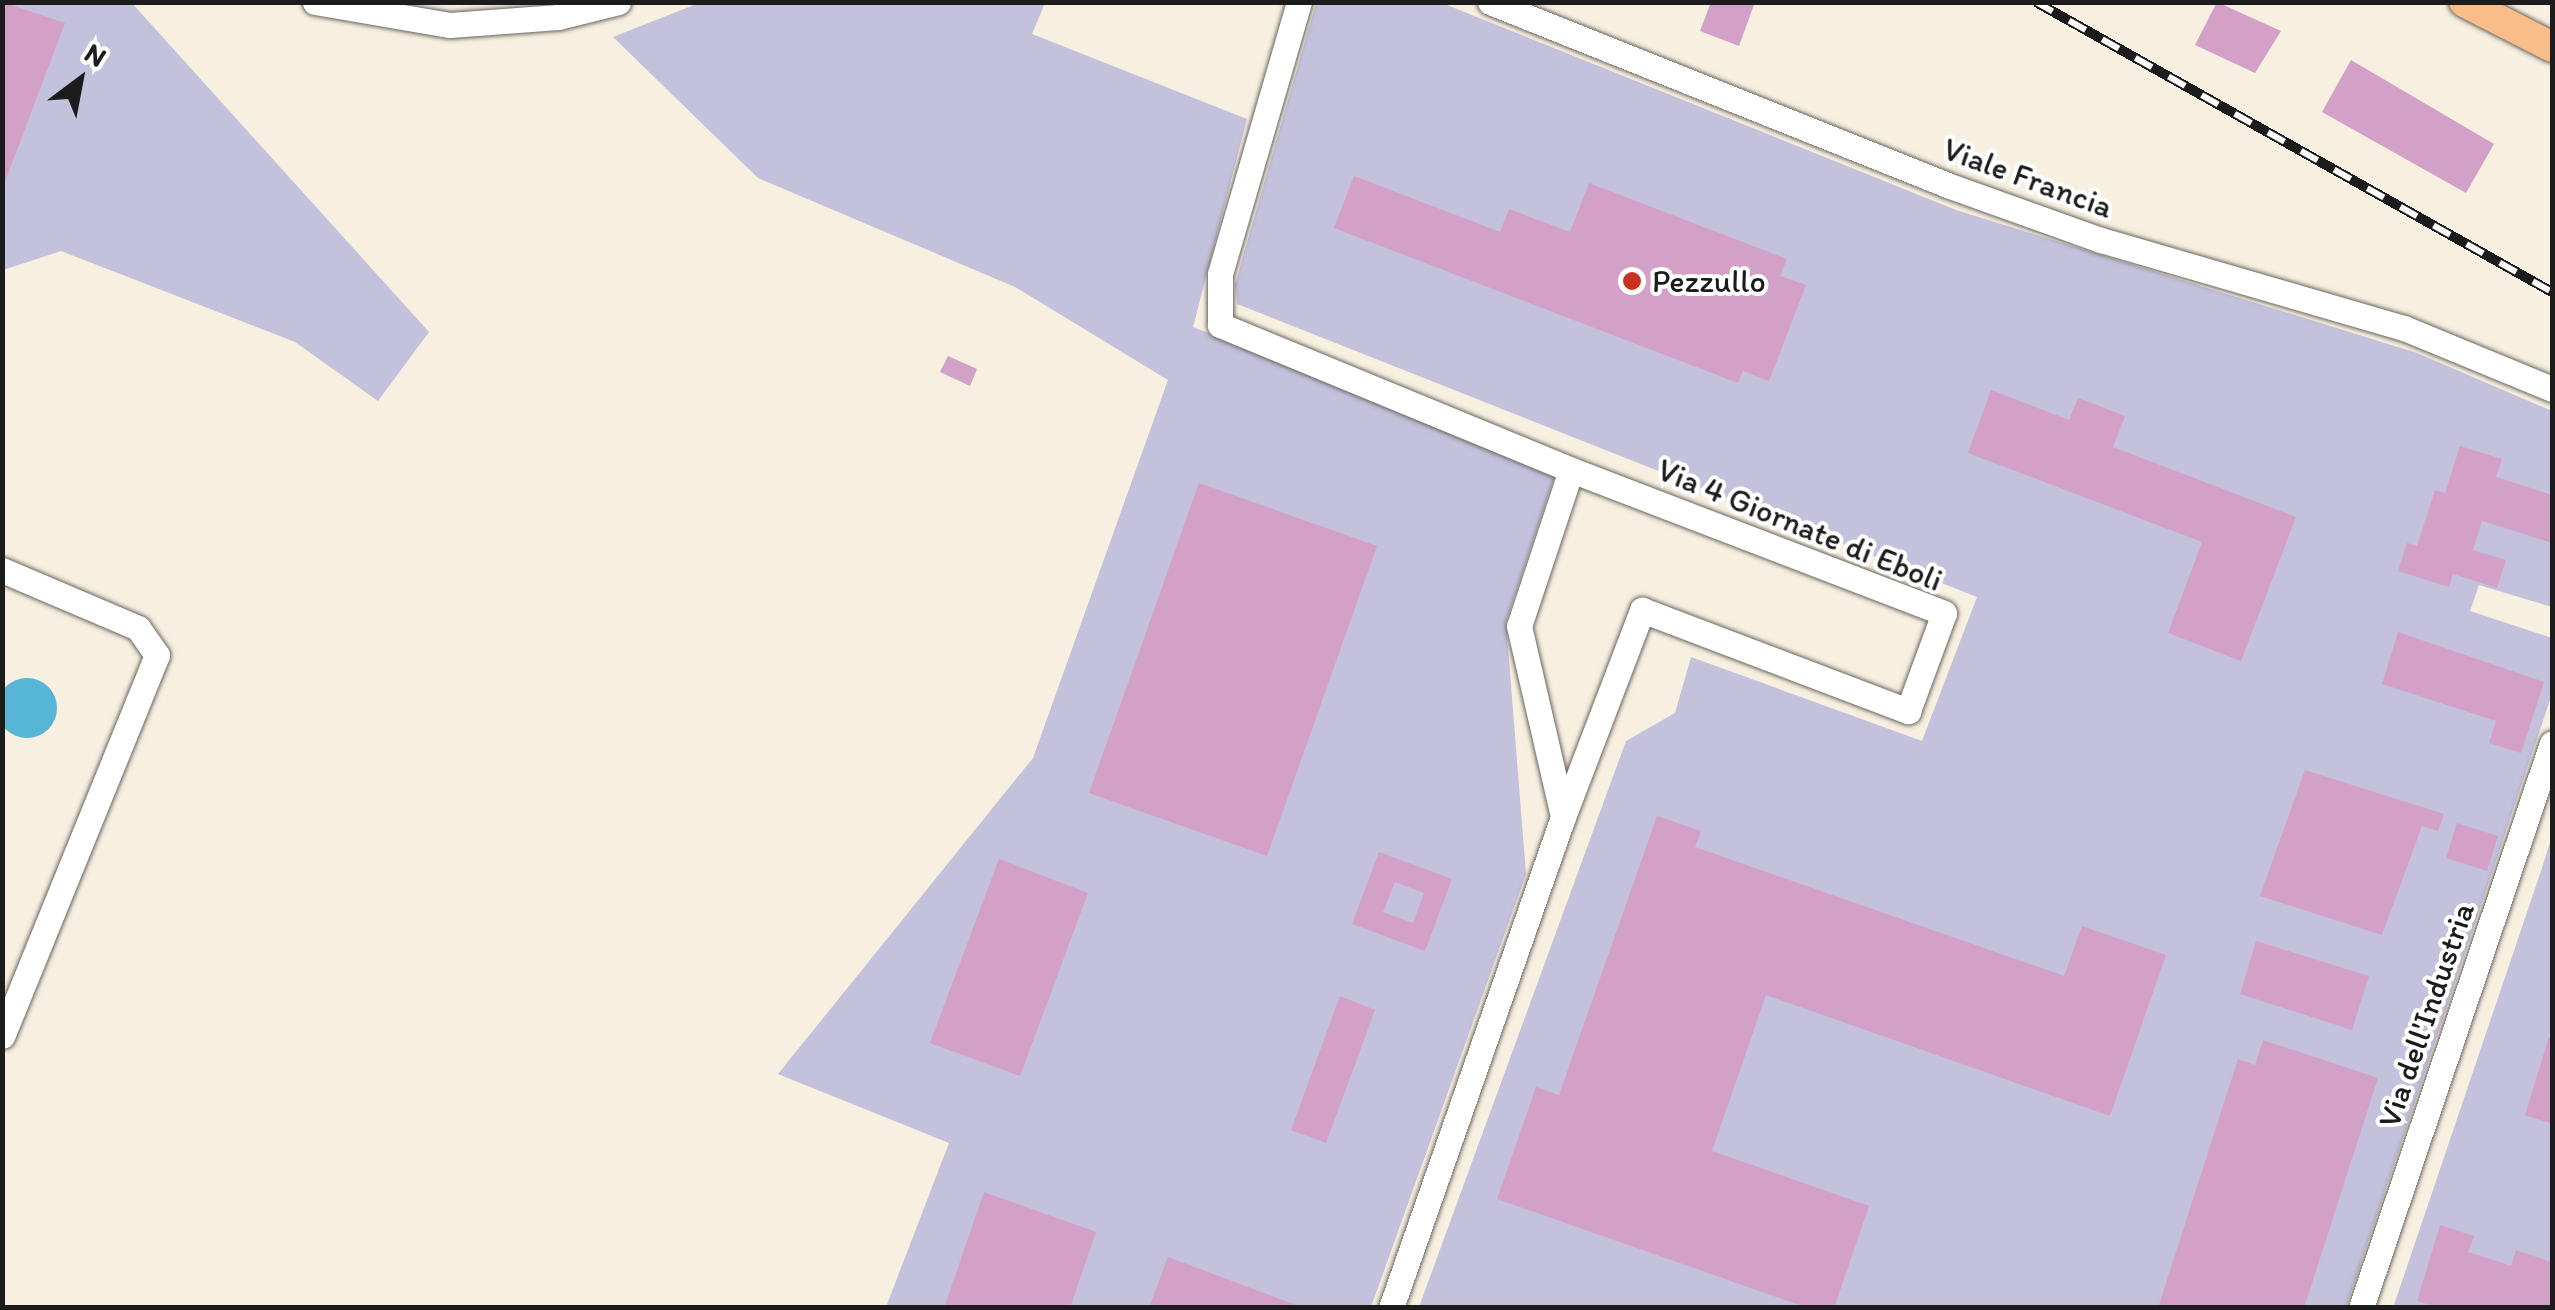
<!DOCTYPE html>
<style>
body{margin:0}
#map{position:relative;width:2555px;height:1310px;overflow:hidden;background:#f7efdf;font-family:Itim,sans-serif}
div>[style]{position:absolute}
.industrial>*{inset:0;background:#c3c1db}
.water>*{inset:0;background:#57b5d5}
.round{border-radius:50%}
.building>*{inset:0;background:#d3a1c7}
.roads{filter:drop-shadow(0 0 2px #696660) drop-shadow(0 0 2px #696660)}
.minor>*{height:25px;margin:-12.5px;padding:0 12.5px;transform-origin:12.5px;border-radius:12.5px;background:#fff}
.major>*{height:30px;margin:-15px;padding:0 15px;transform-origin:15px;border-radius:15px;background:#f8bd88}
.rail>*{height:10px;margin-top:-5px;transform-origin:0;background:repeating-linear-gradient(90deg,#fff 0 19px,#1c1c1c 0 38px);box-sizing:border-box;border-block:2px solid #1c1c1c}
.dots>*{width:28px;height:28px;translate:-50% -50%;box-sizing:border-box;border:5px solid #fff;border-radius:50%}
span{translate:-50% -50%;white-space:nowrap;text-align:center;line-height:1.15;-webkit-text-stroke:8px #fff;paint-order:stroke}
.street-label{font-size:32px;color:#1c1c1c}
.poi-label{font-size:32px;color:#1c1c1c}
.left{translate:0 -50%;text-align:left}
.frame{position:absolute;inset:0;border:5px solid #1c1c1c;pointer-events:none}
.north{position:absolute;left:30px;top:30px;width:100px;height:100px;-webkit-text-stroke:8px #fff;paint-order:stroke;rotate:32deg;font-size:28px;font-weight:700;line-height:40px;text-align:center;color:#1c1c1c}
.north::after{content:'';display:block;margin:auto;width:35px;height:45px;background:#1c1c1c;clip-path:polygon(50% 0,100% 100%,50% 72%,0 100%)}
</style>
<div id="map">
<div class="industrial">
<i style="clip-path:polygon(131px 2px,429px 332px,378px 401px,295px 342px,61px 251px,3px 270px,2px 3px)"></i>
<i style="clip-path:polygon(699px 3px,1045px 3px,1032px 34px,1247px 119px,1193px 327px,1556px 472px,1506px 622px,1526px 874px,1371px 1307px,886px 1307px,949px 1143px,778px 1074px,1033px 758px,1168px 380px,1015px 287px,758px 178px,613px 37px)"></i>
<i style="clip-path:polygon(1316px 3px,1442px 3px,1956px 210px,2417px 353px,2552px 411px,2552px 607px,2479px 585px,2470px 611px,2552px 638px,2552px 694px,2346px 1307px,1419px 1307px,1626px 741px,1675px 713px,1691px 657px,1922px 741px,1977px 597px,1237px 304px,1235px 284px)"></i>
<i style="clip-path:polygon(2552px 836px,2552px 1307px,2393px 1308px,2542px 868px)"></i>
</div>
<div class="water">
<i class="round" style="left:-3px;top:678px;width:60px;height:60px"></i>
</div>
<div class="building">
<i style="clip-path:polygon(2px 2px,65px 23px,4px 184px,2px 184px)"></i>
<i style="clip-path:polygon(1711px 2px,1755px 2px,1739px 46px,1700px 31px)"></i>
<i style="clip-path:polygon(2217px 2px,2281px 31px,2255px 73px,2195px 45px)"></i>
<i style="clip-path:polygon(2351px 60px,2494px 144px,2466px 193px,2322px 112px)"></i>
<i style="clip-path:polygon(1354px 176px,1500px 232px,1509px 209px,1570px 232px,1589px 183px,1787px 259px,1780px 276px,1806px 285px,1769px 381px,1743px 371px,1738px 383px,1334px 228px)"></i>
<i style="clip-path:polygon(948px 356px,977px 369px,970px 386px,940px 372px)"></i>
<i style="clip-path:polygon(1991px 390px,2069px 420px,2078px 398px,2125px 416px,2113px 447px,2296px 517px,2241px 661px,2168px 633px,2202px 542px,1968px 453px)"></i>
<i style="clip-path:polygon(2460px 446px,2502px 459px,2496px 477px,2552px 495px,2552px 543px,2482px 521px,2473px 550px,2506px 560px,2497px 588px,2453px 574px,2449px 587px,2398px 571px,2407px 543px,2417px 546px,2435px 490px,2445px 493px)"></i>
<i style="clip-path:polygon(1199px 483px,1377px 546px,1267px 856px,1089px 793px)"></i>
<i style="clip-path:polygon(2398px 632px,2544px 682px,2521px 753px,2489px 743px,2496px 721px,2382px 684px)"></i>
<i style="clip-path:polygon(2305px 770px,2444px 814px,2438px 831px,2422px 826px,2382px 935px,2260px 896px)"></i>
<i style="clip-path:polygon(1657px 816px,1701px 831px,1695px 847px,2064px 976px,2082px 926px,2166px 955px,2110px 1116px,1766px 995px,1712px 1151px,1869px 1206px,1834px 1308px,1808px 1308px,1497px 1199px,1536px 1087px,1559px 1095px)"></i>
<i style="clip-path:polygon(2457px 823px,2498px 836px,2487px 871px,2446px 858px)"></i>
<i style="clip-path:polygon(evenodd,1379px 852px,1452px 879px,1425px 951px,1352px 924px,1379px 852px,1395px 882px,1424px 893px,1413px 923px,1383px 912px,1395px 882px)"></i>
<i style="clip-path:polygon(999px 859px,1088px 893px,1020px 1076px,930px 1043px)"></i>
<i style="clip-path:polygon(2256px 941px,2369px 976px,2352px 1030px,2240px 994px)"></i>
<i style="clip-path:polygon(1340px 996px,1375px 1010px,1326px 1143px,1291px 1130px)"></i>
<i style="clip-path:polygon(2549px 1037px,2552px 1038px,2552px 1124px,2525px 1115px)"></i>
<i style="clip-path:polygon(2263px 1040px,2378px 1078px,2304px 1308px,2158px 1308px,2238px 1059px,2255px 1065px)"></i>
<i style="clip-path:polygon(984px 1192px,1096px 1232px,1070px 1308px,944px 1308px)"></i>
<i style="clip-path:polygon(2440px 1225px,2474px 1236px,2468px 1252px,2493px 1260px,2511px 1266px,2516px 1250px,2552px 1262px,2552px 1308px,2439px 1308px,2417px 1301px)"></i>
<i style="clip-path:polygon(1168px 1257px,1299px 1306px,1299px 1308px,1149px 1308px)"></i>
</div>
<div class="roads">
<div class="minor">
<i style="left:315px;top:2px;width:137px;rotate:9.7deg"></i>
<i style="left:450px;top:25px;width:108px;rotate:-4.2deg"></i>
<i style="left:558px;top:17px;width:62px;rotate:-14deg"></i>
<i style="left:1299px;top:2px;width:283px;rotate:106.2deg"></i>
<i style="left:1220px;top:274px;width:51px;rotate:90deg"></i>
<i style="left:1220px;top:325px;width:380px;rotate:22.4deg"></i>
<i style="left:1571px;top:470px;width:164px;rotate:108.4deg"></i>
<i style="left:1519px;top:626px;width:196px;rotate:77deg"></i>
<i style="left:1563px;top:817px;width:520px;rotate:109.31deg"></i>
<i style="left:1490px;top:2px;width:492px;rotate:21.8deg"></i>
<i style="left:1947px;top:185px;width:164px;rotate:19.7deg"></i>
<i style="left:2101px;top:240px;width:316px;rotate:16.2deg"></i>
<i style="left:2404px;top:328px;width:160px;rotate:22.4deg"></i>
<i style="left:2px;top:570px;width:148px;rotate:23.1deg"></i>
<i style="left:138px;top:628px;width:33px;rotate:55deg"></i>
<i style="left:157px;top:655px;width:411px;rotate:112.1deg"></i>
<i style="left:1563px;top:817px;width:222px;rotate:-69.1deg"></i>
<i style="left:1642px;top:610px;width:285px;rotate:20.8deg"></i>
<i style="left:1908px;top:711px;width:104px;rotate:-69.8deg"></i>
<i style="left:1944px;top:613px;width:399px;rotate:-159deg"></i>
<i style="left:2361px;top:1308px;width:596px;rotate:-71.32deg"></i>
</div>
<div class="major">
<i style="left:2464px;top:2px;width:99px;rotate:27.1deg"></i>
</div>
</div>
<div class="rail">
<i style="left:2036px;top:2px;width:592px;rotate:29.34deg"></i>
</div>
<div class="dots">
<i style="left:1632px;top:281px;background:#c8321e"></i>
</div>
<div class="street-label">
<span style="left:2028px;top:178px;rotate:20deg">Viale Francia</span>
<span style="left:1800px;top:525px;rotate:22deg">Via 4 Giornate di Eboli</span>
<span style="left:2426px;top:1015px;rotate:-71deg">Via dell'Industria</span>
</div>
<div class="poi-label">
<span class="left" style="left:1652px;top:281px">Pezzullo</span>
</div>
<div class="frame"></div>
<div class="north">N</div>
</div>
